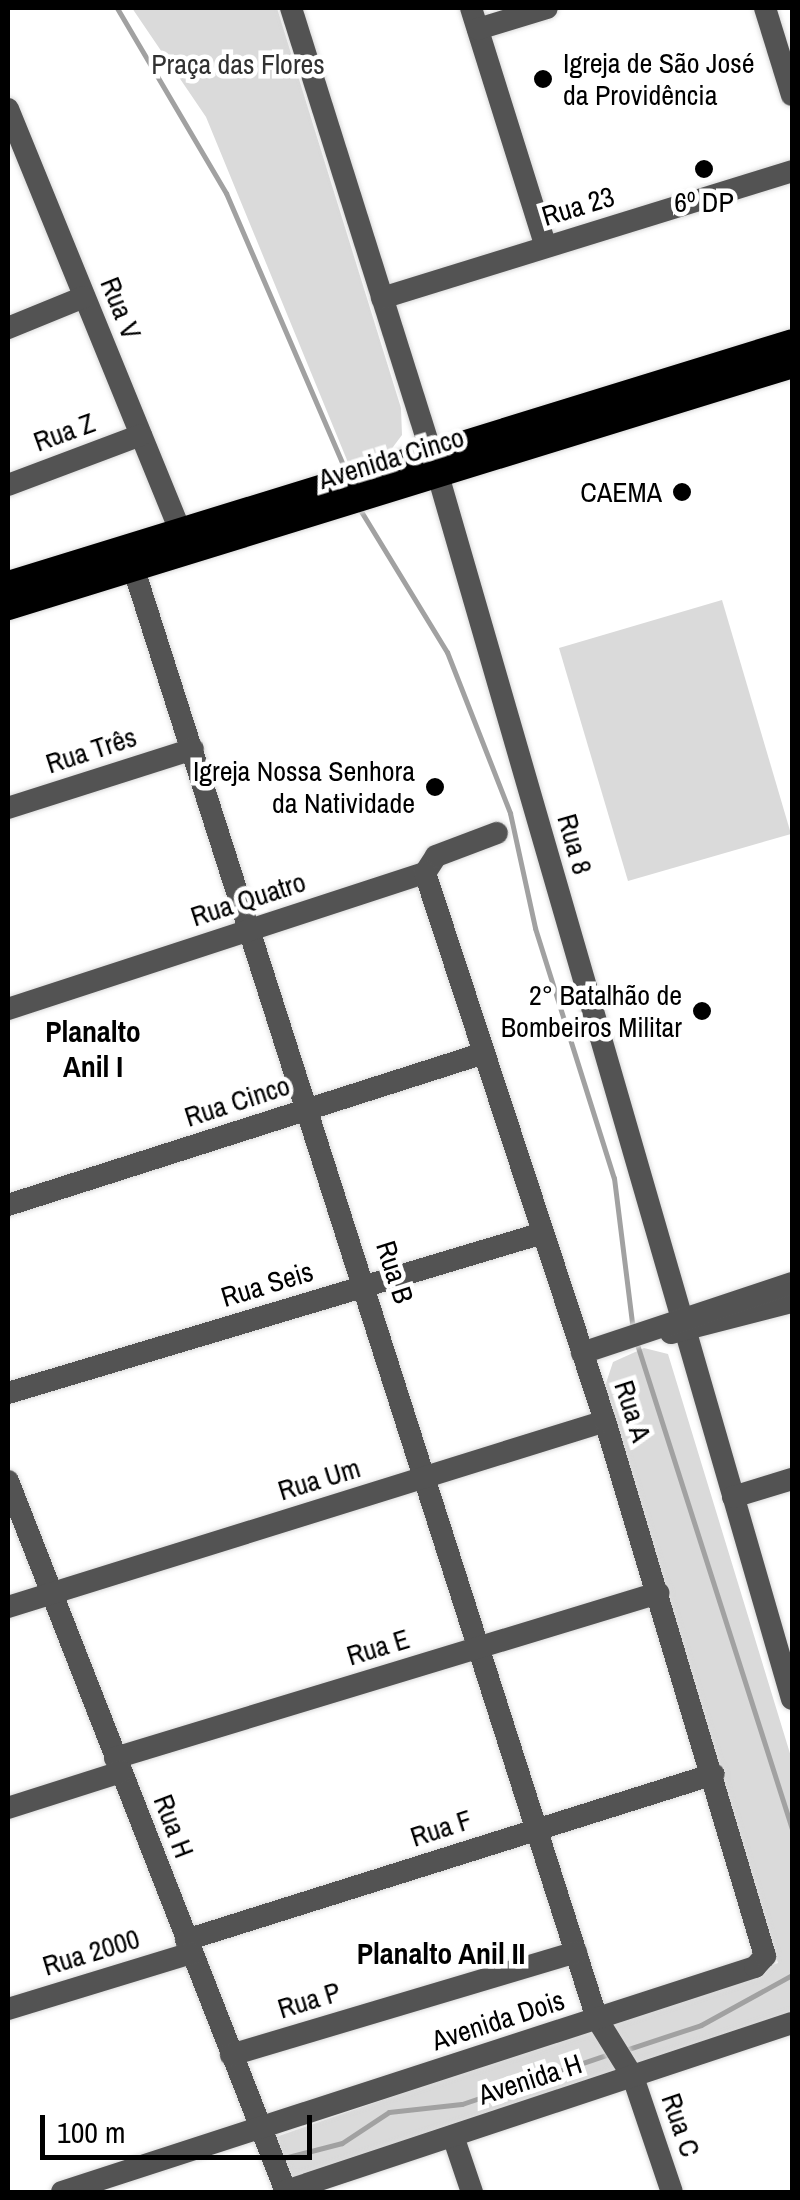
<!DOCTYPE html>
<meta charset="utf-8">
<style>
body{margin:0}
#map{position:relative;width:800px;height:2200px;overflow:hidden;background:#fff;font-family:"Archivo Narrow",sans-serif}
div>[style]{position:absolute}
.green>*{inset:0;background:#dadada}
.stream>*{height:5px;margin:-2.5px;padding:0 2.5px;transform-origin:2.5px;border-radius:2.5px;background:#a1a1a1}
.roads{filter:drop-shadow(0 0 2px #dbdbdb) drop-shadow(0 0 2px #dbdbdb)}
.minor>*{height:22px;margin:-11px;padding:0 11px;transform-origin:11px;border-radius:11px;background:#535353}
.major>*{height:25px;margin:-12.5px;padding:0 12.5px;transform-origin:12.5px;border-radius:12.5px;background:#000}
.dots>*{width:28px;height:28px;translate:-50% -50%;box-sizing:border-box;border:5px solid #fff;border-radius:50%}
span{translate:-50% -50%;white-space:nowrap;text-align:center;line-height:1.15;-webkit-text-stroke:9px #fff;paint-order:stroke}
.poi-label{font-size:28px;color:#000}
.left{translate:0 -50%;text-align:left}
.right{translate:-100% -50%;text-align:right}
.park-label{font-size:28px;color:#313131}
.street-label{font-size:28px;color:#000}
.neighbourhood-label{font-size:30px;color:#000;font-weight:700}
.frame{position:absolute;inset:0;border:10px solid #000;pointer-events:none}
.scale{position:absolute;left:40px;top:2115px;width:272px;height:45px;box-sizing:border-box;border:5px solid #000;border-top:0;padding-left:12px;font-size:30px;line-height:35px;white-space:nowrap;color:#000;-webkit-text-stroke:8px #fff;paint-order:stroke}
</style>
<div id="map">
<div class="green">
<i style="clip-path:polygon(132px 8px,277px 8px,401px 408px,402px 435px,390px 451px,349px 465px,206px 117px)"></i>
<i style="clip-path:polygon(722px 600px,791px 834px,628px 881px,559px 648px)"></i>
<i style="clip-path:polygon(644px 1348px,668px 1354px,792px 1760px,792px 2012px,288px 2183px,270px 2139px,778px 1963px,603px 1392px,613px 1362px)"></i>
</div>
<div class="stream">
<i style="left:117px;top:8px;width:215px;rotate:59.5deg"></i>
<i style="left:226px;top:193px;width:301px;rotate:66.7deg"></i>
<i style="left:359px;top:508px;width:169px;rotate:58.6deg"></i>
<i style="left:447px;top:652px;width:173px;rotate:68.6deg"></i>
<i style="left:510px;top:813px;width:118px;rotate:77.7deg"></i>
<i style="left:535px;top:928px;width:262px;rotate:72.5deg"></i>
<i style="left:614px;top:1178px;width:153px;rotate:82.9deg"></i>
<i style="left:636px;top:1341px;width:512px;rotate:72.27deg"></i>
<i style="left:625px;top:2050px;width:80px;rotate:-18.2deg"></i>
<i style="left:701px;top:2025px;width:104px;rotate:-28.8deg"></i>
<i style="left:284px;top:2158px;width:60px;rotate:-14.5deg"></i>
<i style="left:342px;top:2143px;width:56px;rotate:-33.4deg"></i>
<i style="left:389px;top:2112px;width:73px;rotate:-6.3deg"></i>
<i style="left:462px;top:2104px;width:155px;rotate:-18.8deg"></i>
</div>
<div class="roads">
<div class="minor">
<i style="left:291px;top:8px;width:490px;rotate:72.5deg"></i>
<i style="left:438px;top:475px;width:1274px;rotate:73.87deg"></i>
<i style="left:471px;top:8px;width:250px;rotate:72.6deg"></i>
<i style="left:765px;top:8px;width:91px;rotate:72.8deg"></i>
<i style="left:478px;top:29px;width:72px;rotate:-16.9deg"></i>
<i style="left:8px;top:109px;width:455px;rotate:67.8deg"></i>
<i style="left:382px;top:298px;width:429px;rotate:-17.2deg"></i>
<i style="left:8px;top:328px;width:82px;rotate:-22.2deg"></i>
<i style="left:8px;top:485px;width:142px;rotate:-20.6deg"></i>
<i style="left:128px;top:551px;width:1541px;rotate:72.28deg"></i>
<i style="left:597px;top:2019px;width:68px;rotate:58.2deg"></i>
<i style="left:633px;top:2077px;width:121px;rotate:71.3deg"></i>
<i style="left:8px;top:808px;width:194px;rotate:-17.7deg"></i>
<i style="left:8px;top:1009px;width:439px;rotate:-18.1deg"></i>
<i style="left:425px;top:873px;width:20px;rotate:-57deg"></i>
<i style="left:436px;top:856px;width:65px;rotate:-20.7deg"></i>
<i style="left:8px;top:1205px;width:500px;rotate:-17.7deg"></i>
<i style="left:671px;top:1333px;width:125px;rotate:-14.4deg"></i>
<i style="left:582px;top:1353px;width:221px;rotate:-18.4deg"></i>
<i style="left:8px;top:1393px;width:558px;rotate:-16.65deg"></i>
<i style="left:8px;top:1481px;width:763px;rotate:68.64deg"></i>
<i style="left:733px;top:1497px;width:62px;rotate:-17deg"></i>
<i style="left:8px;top:1607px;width:625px;rotate:-17.3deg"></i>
<i style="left:115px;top:1758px;width:568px;rotate:-16.9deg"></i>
<i style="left:8px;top:1808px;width:119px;rotate:-17.7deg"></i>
<i style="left:186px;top:1940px;width:553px;rotate:-17.45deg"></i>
<i style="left:8px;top:2009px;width:191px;rotate:-17deg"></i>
<i style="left:231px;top:2055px;width:360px;rotate:-16.6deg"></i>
<i style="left:453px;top:2136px;width:59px;rotate:71.3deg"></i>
<i style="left:286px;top:2191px;width:533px;rotate:-18.37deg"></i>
<i style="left:62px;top:2192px;width:729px;rotate:-17.99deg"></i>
<i style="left:755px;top:1967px;width:15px;rotate:-48deg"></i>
<i style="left:765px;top:1956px;width:558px;rotate:-106.65deg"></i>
<i style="left:605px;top:1421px;width:577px;rotate:-108.18deg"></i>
</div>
<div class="major">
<i style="left:8px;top:583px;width:820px;rotate:-17.15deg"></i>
<i style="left:8px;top:607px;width:820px;rotate:-17.15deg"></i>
</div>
</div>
<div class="dots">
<i style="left:543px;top:79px;background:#000"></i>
<i style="left:704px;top:169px;background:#000"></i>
<i style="left:682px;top:492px;background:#000"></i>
<i style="left:435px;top:787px;background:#000"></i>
<i style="left:702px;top:1011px;background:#000"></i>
</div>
<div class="poi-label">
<span class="left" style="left:563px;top:79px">Igreja de São José<br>da Providência</span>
<span style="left:704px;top:202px">6º DP</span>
<span class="right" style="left:662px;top:492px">CAEMA</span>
<span class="right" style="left:415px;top:787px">Igreja Nossa Senhora<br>da Natividade</span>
<span class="right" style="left:682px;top:1011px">2° Batalhão de<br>Bombeiros Militar</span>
</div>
<div class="park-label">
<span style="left:238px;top:64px">Praça das Flores</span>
</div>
<div class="street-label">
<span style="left:578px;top:206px;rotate:-17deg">Rua 23</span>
<span style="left:121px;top:308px;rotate:68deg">Rua V</span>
<span style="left:64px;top:432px;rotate:-20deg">Rua Z</span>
<span style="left:391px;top:458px;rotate:-17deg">Avenida Cinco</span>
<span style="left:91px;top:750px;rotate:-18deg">Rua Três</span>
<span style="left:575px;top:844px;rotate:74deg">Rua 8</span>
<span style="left:248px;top:899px;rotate:-18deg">Rua Quatro</span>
<span style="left:237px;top:1101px;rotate:-18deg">Rua Cinco</span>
<span style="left:395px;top:1272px;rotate:72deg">Rua B</span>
<span style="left:267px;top:1284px;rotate:-17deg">Rua Seis</span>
<span style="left:633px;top:1411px;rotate:72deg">Rua A</span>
<span style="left:319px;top:1479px;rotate:-17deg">Rua Um</span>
<span style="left:378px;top:1647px;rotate:-17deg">Rua E</span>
<span style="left:174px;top:1826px;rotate:69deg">Rua H</span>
<span style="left:441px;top:1828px;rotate:-18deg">Rua F</span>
<span style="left:91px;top:1952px;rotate:-17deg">Rua 2000</span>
<span style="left:309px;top:2000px;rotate:-17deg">Rua P</span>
<span style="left:498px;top:2020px;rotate:-18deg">Avenida Dois</span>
<span style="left:530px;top:2079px;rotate:-18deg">Avenida H</span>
<span style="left:681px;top:2125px;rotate:71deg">Rua C</span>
</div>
<div class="neighbourhood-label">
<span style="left:93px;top:1048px">Planalto<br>Anil I</span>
<span style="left:441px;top:1953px">Planalto Anil II</span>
</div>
<div class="frame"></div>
<div class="scale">100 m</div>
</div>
